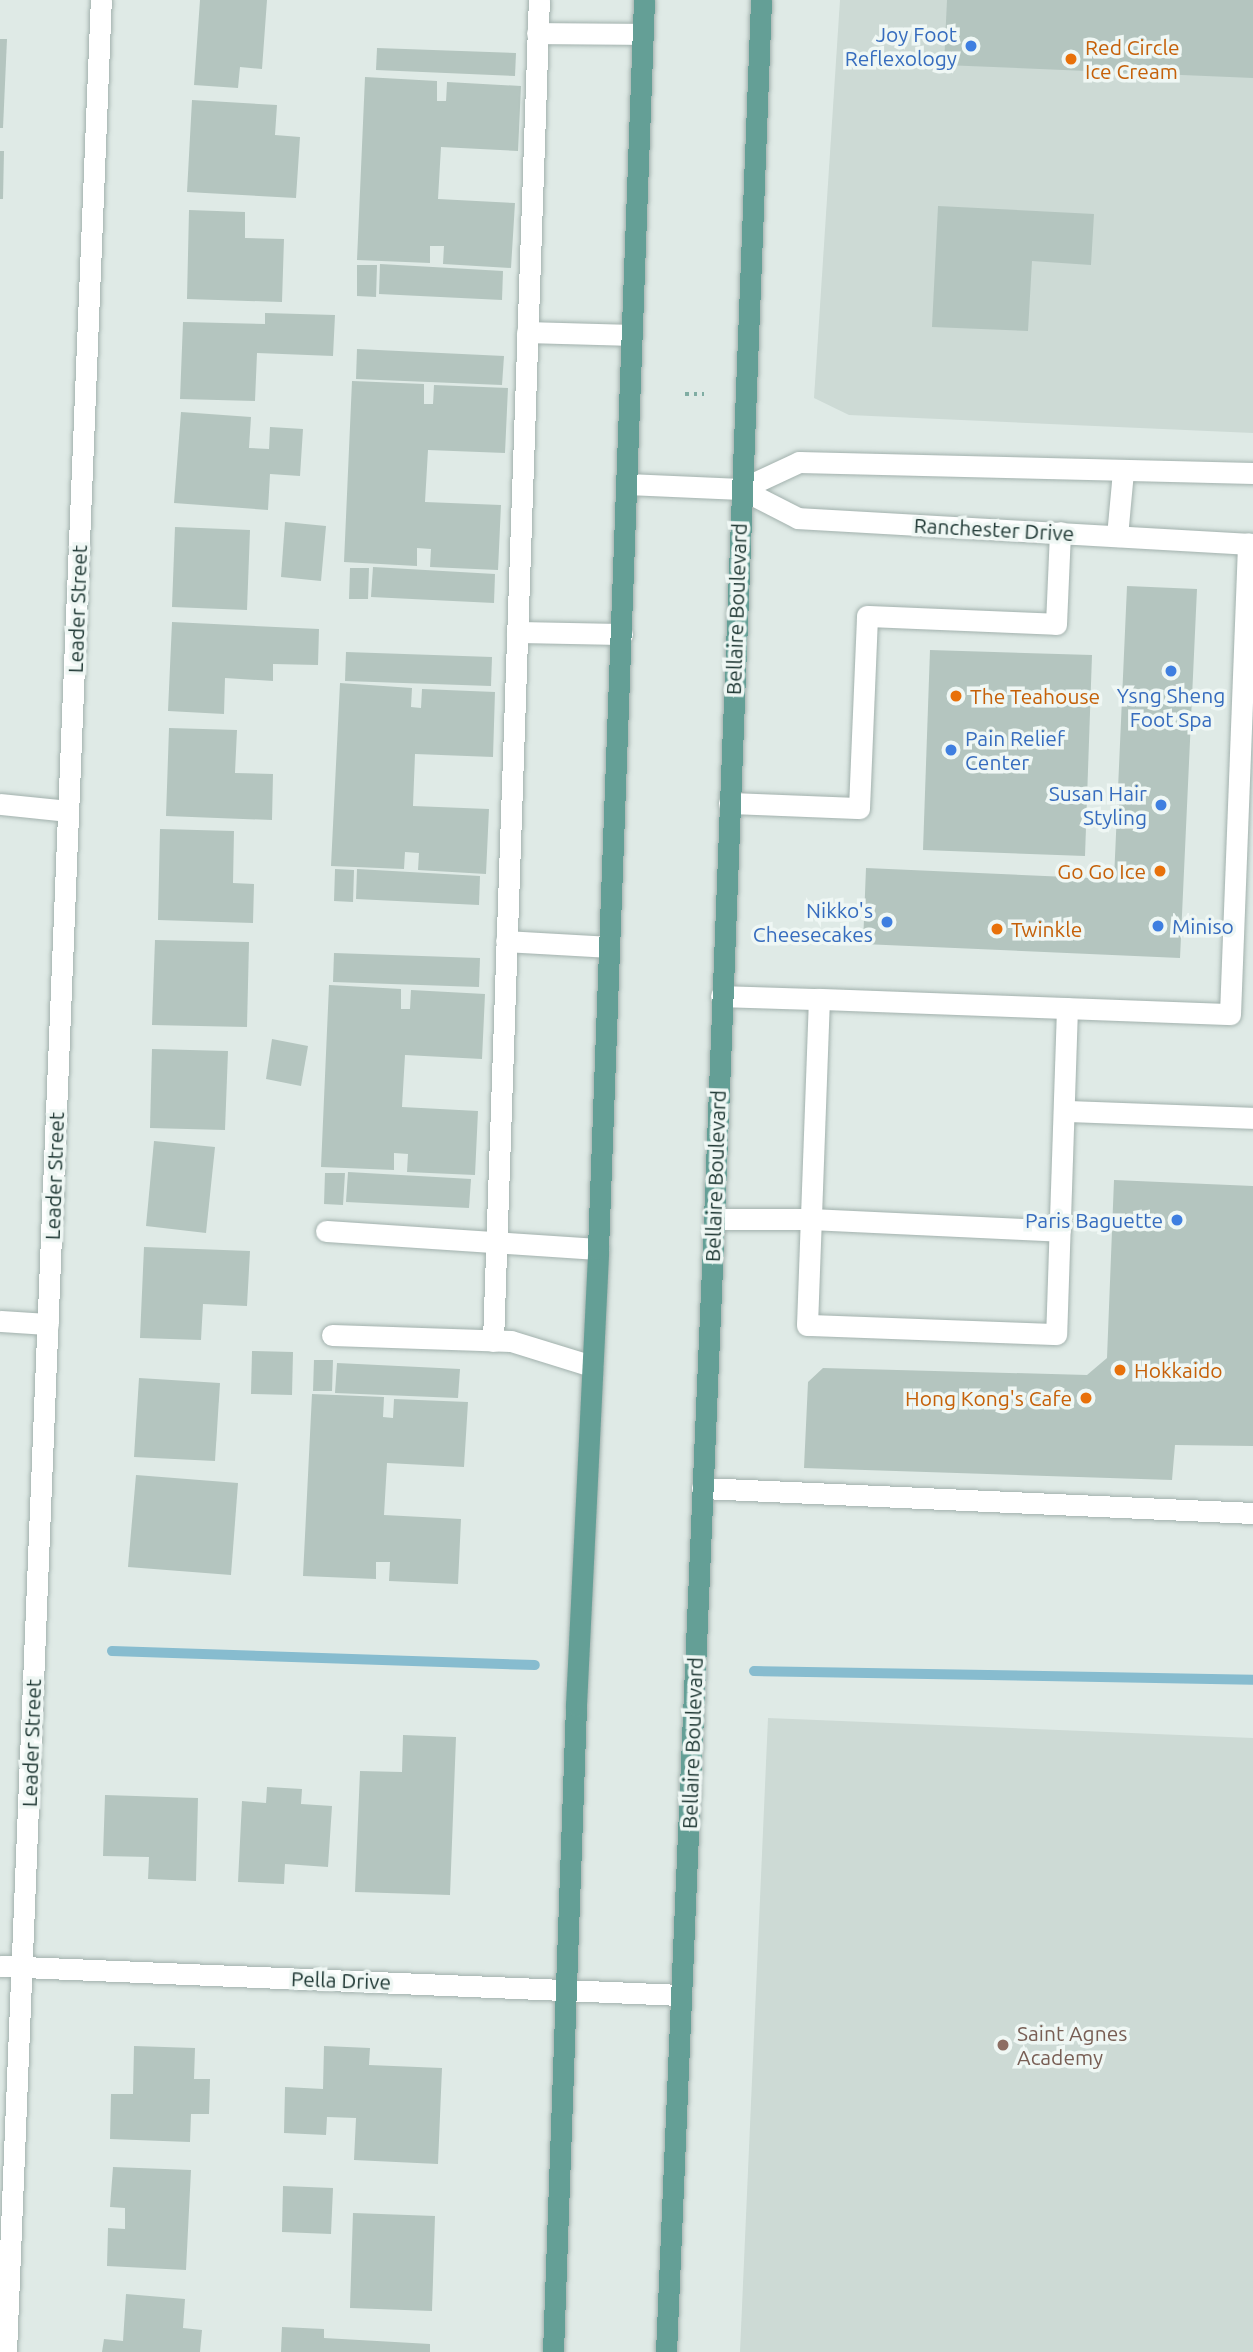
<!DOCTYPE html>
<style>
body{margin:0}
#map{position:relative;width:1253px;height:2352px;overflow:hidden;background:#dfeae6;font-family:Ubuntu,sans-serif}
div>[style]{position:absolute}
.built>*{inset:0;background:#cddad5}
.stream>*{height:10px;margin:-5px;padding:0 5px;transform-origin:5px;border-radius:5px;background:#87bccf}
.building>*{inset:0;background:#b4c5bf}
.path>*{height:4.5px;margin-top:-2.25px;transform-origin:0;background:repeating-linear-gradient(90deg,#80ada3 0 3.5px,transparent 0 8.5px)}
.roads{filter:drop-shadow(0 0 2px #a2b1ad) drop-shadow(0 0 2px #a2b1ad)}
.minor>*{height:21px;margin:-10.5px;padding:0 10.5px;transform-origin:10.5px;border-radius:10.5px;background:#fff}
.major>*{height:21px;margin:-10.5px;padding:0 10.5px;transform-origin:10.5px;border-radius:10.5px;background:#649f96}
.dots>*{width:19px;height:19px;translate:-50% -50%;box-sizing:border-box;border:4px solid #eff7f4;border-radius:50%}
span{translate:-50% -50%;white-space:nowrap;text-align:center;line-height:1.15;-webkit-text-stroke:7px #eff7f4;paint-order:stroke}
.shop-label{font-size:21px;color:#366cbe}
.right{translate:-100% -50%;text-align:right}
.left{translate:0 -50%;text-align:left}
.food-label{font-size:21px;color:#c56008}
.street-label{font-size:21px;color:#203935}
.education-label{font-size:21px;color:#785e54}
</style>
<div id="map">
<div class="built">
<i style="clip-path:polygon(840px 0,1253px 0,1253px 433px,849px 415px,814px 398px)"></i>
<i style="clip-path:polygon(768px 1718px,1253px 1738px,1253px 2352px,740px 2352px)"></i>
</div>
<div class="stream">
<i style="left:112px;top:1651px;width:423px;rotate:1.9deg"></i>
<i style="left:754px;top:1671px;width:499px;rotate:1deg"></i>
</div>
<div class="building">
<i style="clip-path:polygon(200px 0,267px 0,262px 69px,240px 67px,238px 88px,194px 85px)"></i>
<i style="clip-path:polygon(947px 0,1253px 0,1253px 78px,944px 65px)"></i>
<i style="clip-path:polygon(0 39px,7px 39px,3px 128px,0 128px)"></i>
<i style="clip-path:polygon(377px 48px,516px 53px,515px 76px,376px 70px)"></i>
<i style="clip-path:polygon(365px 77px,437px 81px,437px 101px,446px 101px,447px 82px,521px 86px,518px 151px,441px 147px,438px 199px,515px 203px,511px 268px,443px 264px,444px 246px,430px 246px,430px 263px,357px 260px)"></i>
<i style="clip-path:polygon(192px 100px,277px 105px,275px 135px,300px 137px,296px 198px,187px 192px)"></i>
<i style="clip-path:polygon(0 151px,4px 151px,3px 199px,0 199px)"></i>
<i style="clip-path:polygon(938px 206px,1094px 214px,1091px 265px,1032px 261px,1028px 331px,932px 327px)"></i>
<i style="clip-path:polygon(189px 210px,245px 212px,245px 238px,284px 239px,282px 302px,187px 299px)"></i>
<i style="clip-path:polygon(380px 264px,503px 271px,502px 300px,379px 294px)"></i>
<i style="clip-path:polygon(357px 265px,377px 265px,376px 297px,357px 296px)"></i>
<i style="clip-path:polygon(265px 313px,335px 315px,333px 356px,257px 353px,255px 401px,180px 399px,183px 322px,265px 324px)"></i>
<i style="clip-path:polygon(357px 349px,504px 356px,502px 385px,356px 379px)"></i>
<i style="clip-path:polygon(352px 381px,424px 384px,424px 404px,433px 404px,434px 385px,508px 388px,505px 453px,428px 450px,425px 502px,501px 505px,498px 570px,430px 567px,431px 549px,417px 548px,417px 566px,344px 562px)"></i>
<i style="clip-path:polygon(181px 412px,251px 417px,249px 448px,269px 449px,270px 427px,303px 429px,300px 476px,270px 474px,268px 510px,174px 503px)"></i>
<i style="clip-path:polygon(285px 522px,326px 526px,321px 581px,281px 577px)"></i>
<i style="clip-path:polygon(175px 527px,250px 530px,247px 610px,172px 607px)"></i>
<i style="clip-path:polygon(373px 567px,495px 574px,494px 603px,371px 597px)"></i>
<i style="clip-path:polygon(350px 568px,369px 568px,368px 599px,349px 599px)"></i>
<i style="clip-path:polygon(1127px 586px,1197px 589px,1180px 958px,863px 944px,866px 868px,1114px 879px)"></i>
<i style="clip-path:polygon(172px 622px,319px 629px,318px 665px,273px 664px,273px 681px,225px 678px,224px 714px,168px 711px)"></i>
<i style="clip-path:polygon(930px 650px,1092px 655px,1085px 856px,923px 850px)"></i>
<i style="clip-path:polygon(346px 652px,492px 657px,491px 686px,345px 681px)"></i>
<i style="clip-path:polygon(340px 683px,412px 688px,411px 707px,421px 708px,422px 689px,495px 692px,493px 757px,415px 754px,413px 806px,489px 809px,486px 874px,418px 870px,419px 853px,405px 852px,404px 869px,331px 866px)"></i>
<i style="clip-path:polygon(169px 728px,237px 730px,235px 773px,273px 774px,272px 820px,166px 816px)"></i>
<i style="clip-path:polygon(160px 829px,234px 831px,233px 883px,254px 884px,253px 923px,158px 920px)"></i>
<i style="clip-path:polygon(335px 869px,354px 870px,353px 902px,334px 901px)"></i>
<i style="clip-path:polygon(357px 869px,480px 876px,479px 905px,356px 899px)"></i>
<i style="clip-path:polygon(155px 940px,249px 942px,247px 1027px,152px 1025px)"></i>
<i style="clip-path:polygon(334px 953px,480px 958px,479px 987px,333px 982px)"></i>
<i style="clip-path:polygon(329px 985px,401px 989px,401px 1009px,410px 1009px,411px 990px,485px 994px,482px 1059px,405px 1055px,402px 1107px,478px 1111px,475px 1175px,407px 1172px,408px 1154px,394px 1153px,394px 1170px,321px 1167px)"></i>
<i style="clip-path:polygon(272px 1039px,308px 1046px,301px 1086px,266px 1079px)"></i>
<i style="clip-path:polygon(152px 1049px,228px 1051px,225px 1130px,150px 1128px)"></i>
<i style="clip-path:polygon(154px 1141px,215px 1147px,206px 1233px,146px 1226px)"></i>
<i style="clip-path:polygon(348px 1172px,471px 1179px,469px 1208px,346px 1202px)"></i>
<i style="clip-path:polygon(325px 1173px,345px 1173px,343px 1205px,324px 1204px)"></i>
<i style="clip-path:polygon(1114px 1180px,1253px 1186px,1253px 1446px,1175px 1445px,1172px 1480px,804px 1468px,808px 1382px,823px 1368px,1087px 1375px,1107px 1358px)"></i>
<i style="clip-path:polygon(144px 1247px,250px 1251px,247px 1306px,203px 1304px,201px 1340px,140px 1338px)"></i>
<i style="clip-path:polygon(252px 1351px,293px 1352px,292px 1395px,251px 1394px)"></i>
<i style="clip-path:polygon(314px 1360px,333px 1360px,332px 1391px,313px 1391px)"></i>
<i style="clip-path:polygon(337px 1363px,460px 1369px,458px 1398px,335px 1393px)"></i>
<i style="clip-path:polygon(139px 1378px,220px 1383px,215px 1461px,134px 1457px)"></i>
<i style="clip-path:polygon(312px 1394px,384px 1397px,383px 1417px,393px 1418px,394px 1399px,468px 1402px,464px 1467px,387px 1463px,384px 1515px,461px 1519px,458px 1584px,389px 1581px,390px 1562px,376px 1562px,376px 1579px,303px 1576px)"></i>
<i style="clip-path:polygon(136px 1475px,238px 1483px,231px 1575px,128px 1567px)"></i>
<i style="clip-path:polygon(403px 1735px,456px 1737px,450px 1895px,355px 1892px,360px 1771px,402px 1772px)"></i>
<i style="clip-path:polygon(267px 1787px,302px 1789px,301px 1804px,332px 1806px,328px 1867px,285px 1864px,284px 1884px,238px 1882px,242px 1801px,266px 1803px)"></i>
<i style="clip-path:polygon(105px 1795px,198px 1798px,196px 1881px,148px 1879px,149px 1857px,103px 1856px)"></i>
<i style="clip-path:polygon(134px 2046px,195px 2048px,194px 2079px,210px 2079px,209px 2114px,191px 2114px,190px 2142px,110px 2139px,111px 2094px,133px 2094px)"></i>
<i style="clip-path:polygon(324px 2046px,370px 2048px,369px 2065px,442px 2068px,438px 2164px,354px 2160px,356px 2118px,327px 2117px,326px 2135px,284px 2133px,285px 2087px,323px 2089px)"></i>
<i style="clip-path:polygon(113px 2167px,191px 2170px,186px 2270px,107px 2266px,108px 2228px,125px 2229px,125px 2208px,110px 2207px)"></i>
<i style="clip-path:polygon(283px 2186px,333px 2188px,331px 2234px,282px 2232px)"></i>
<i style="clip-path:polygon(353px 2213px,435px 2216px,432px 2311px,350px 2308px)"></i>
<i style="clip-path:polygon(126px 2294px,185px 2299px,183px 2328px,202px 2330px,200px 2352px,102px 2352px,104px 2339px,123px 2341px)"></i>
<i style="clip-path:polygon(282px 2327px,324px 2329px,324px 2338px,430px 2344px,430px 2352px,281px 2352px)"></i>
</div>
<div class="path">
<i style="left:685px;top:394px;width:19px"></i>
</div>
<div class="roads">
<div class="minor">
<i style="left:537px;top:33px;width:106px;rotate:0.5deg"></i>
<i style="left:527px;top:332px;width:105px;rotate:1.6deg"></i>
<i style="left:627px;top:484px;width:114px;rotate:2.5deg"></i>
<i style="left:741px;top:489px;width:64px;rotate:27deg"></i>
<i style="left:798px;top:518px;width:456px;rotate:3.3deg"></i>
<i style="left:741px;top:489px;width:64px;rotate:-25deg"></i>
<i style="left:799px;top:462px;width:454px;rotate:1.4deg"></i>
<i style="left:1117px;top:536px;width:65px;rotate:-84.7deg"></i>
<i style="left:517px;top:632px;width:105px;rotate:1.1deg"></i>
<i style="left:729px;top:803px;width:130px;rotate:2.2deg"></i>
<i style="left:859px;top:808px;width:192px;rotate:-87.6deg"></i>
<i style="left:867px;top:616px;width:189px;rotate:2.4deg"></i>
<i style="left:1056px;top:624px;width:92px;rotate:-87.5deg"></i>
<i style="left:0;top:804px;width:68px;rotate:5.9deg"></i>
<i style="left:506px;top:941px;width:103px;rotate:3.3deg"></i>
<i style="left:721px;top:996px;width:98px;rotate:1.8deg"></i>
<i style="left:1067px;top:1008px;width:326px;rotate:91.9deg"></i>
<i style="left:1056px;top:1334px;width:249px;rotate:-177.9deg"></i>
<i style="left:807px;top:1325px;width:326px;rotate:-87.9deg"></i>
<i style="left:819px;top:999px;width:411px;rotate:2.1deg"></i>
<i style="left:1230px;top:1014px;width:471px;rotate:-87.8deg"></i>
<i style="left:1065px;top:1111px;width:188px;rotate:2.1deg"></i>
<i style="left:714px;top:1219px;width:96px"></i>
<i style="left:810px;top:1219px;width:250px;rotate:2.7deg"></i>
<i style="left:326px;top:1231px;width:273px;rotate:3.8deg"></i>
<i style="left:0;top:1321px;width:48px;rotate:3.6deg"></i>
<i style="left:332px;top:1335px;width:179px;rotate:1.9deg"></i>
<i style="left:511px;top:1341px;width:85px;rotate:17.2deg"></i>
<i style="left:493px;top:1341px;width:1342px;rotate:-88.04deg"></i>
<i style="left:702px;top:1488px;width:552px;rotate:2.6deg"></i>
<i style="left:0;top:1966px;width:682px;rotate:2.44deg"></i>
<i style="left:6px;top:2352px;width:2354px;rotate:-87.69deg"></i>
</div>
<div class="major">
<i style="left:553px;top:2352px;width:647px;rotate:-87.96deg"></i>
<i style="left:576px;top:1705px;width:457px;rotate:-87.2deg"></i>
<i style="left:598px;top:1249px;width:1250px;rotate:-87.89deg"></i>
<i style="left:666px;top:2352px;width:1134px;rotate:-87.57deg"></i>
<i style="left:714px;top:1219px;width:1220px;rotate:-87.79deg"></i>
</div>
</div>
<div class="dots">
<i style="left:971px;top:46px;background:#3f7fe0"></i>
<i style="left:1071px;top:59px;background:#e8710a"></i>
<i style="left:1171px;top:671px;background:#3f7fe0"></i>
<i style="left:956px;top:696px;background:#e8710a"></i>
<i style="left:951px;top:750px;background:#3f7fe0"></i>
<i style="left:1161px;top:805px;background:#3f7fe0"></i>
<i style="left:1160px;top:871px;background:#e8710a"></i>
<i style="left:887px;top:922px;background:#3f7fe0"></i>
<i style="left:1158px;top:926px;background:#3f7fe0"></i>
<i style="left:997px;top:929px;background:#e8710a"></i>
<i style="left:1177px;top:1220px;background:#3f7fe0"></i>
<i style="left:1120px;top:1370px;background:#e8710a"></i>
<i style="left:1086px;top:1398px;background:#e8710a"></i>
<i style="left:1003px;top:2045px;background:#8d6e63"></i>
</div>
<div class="shop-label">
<span class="right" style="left:957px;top:46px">Joy Foot<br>Reflexology</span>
<span style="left:1171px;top:707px">Ysng Sheng<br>Foot Spa</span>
<span class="left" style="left:965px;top:750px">Pain Relief<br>Center</span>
<span class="right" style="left:1147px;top:805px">Susan Hair<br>Styling</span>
<span class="right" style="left:873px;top:922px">Nikko's<br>Cheesecakes</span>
<span class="left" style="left:1172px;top:926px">Miniso</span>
<span class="right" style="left:1163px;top:1220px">Paris Baguette</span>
</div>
<div class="food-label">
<span class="left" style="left:1085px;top:59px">Red Circle<br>Ice Cream</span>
<span class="left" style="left:970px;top:696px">The Teahouse</span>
<span class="right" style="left:1146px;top:871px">Go Go Ice</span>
<span class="left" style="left:1011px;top:929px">Twinkle</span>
<span class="left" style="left:1134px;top:1370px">Hokkaido</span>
<span class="right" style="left:1072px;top:1398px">Hong Kong's Cafe</span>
</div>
<div class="street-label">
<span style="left:994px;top:529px;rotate:3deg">Ranchester Drive</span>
<span style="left:77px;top:609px;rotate:-88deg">Leader Street</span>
<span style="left:736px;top:609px;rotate:-88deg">Bellaire Boulevard</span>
<span style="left:54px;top:1176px;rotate:-88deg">Leader Street</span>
<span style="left:715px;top:1176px;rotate:-88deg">Bellaire Boulevard</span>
<span style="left:31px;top:1743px;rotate:-88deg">Leader Street</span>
<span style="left:692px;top:1743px;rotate:-88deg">Bellaire Boulevard</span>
<span style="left:341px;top:1980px;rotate:2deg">Pella Drive</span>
</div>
<div class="education-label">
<span class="left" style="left:1017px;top:2045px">Saint Agnes<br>Academy</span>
</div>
</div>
